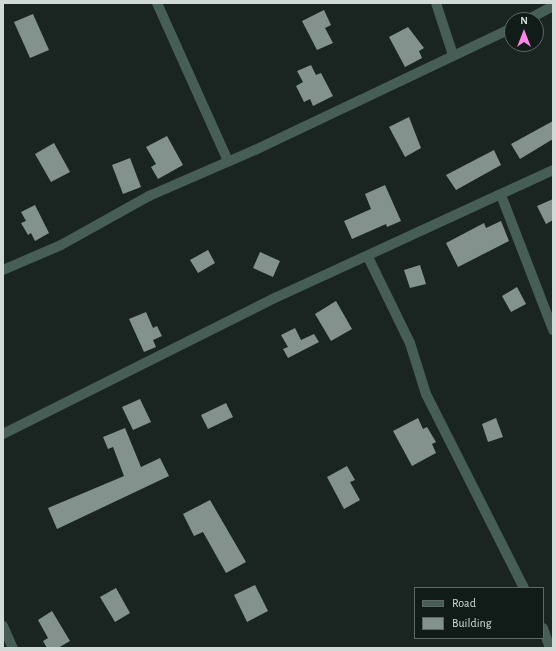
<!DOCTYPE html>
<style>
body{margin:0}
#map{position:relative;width:556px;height:651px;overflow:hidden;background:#1a2521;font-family:"Alegreya Sans",sans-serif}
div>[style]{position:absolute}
.building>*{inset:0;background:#84928d}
.street>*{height:10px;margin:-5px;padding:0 5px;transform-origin:5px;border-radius:5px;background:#475e56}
span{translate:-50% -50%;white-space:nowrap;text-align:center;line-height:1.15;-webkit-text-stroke:4px #111c18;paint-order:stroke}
.frame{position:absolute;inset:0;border:4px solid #d2dad7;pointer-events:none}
.legend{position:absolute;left:414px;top:587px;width:130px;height:52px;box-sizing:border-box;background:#111c18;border:1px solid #5e6864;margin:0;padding:5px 7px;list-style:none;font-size:12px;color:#d2dad7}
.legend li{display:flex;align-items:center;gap:8px;height:20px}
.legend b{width:20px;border:1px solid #5e6864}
.north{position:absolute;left:504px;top:12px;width:40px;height:40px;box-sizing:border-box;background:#111c18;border:1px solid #5e6864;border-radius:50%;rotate:0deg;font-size:11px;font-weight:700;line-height:16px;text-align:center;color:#d2dad7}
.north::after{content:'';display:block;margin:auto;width:14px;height:18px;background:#fa87e7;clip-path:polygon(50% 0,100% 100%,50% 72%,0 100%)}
</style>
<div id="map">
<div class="building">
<i style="clip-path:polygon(324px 10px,331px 25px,325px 28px,333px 43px,317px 50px,302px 21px)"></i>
<i style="clip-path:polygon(33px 14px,49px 50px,30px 58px,14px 22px)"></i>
<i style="clip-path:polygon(408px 27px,424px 48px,419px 51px,422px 58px,405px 67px,389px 37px)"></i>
<i style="clip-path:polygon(311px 65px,316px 75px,321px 73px,333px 96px,313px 106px,310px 99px,304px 102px,296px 86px,303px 82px,297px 71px)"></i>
<i style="clip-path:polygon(409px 117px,421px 148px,405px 157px,389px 127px)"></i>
<i style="clip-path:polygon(553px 121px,553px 139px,520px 159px,511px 144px)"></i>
<i style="clip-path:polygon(167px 136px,183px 165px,158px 179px,151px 167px,156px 164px,146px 147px)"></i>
<i style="clip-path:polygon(54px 143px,70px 172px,51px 182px,35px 154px)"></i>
<i style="clip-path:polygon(494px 150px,501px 165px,456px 190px,446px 175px)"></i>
<i style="clip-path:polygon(130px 158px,141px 187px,123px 194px,112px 165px)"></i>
<i style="clip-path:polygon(385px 185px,401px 221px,387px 227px,386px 224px,352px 239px,344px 221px,371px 209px,365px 194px)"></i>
<i style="clip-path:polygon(553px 199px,553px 220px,546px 224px,537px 206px)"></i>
<i style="clip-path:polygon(35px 205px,49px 233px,35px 241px,31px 233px,28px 235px,21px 223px,26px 221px,21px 212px)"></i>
<i style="clip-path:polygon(501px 221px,509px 241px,458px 267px,446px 243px,484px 223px,486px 228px)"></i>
<i style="clip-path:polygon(208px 250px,215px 263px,198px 273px,190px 260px)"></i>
<i style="clip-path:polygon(260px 252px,280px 261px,273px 277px,253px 268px)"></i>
<i style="clip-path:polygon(420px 265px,426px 284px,410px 288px,404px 270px)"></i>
<i style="clip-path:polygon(517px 287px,526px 304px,511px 312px,502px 296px)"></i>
<i style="clip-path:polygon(336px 301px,352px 329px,331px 341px,315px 314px)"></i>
<i style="clip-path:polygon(146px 312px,153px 328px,157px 326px,162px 336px,153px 340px,156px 347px,144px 352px,129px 319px)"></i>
<i style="clip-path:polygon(295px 328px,301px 340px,314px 334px,319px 342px,288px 358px,283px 349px,288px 347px,281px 335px)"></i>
<i style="clip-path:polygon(140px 399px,151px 422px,133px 430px,122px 407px)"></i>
<i style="clip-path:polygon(226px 403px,233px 417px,208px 429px,201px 415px)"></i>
<i style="clip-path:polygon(418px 418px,423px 429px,427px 427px,436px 442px,432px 444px,436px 453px,412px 466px,393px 431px)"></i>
<i style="clip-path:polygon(496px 418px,503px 437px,488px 442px,482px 424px)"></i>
<i style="clip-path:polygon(125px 428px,141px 467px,160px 458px,169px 476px,57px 529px,48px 508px,124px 476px,113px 447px,108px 449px,103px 437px)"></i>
<i style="clip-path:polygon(347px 466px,355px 480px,350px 482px,360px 500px,344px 509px,327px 477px)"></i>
<i style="clip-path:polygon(210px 500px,246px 562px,226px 573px,203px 532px,194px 536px,183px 514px)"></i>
<i style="clip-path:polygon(255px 585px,268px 611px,247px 622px,234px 595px)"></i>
<i style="clip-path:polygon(116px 588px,130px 613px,115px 622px,100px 597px)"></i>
<i style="clip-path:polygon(52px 611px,70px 641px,58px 648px,47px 648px,43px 641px,48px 638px,38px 620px)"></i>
</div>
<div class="street">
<i style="left:157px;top:3px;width:173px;rotate:65.8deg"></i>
<i style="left:436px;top:3px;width:55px;rotate:71.9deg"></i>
<i style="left:527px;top:20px;width:30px;rotate:-28deg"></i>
<i style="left:501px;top:195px;width:145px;rotate:68.9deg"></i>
<i style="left:368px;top:257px;width:96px;rotate:64deg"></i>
<i style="left:410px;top:343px;width:53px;rotate:72.6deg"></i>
<i style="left:426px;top:394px;width:217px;rotate:63.2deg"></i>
<i style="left:3px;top:270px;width:63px;rotate:-23.3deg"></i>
<i style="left:61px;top:245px;width:101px;rotate:-29.1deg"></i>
<i style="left:149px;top:196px;width:116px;rotate:-23.5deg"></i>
<i style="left:255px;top:150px;width:284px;rotate:-25.4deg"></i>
<i style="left:3px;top:434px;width:306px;rotate:-26.6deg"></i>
<i style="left:277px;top:297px;width:304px;rotate:-24.7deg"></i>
<i style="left:3px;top:626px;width:24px;rotate:66deg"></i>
<i style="left:543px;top:628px;width:21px;rotate:71deg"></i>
</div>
<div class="frame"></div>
<ul class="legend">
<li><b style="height:5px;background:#475e56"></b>Road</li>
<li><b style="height:11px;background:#84928d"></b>Building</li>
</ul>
<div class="north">N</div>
</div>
